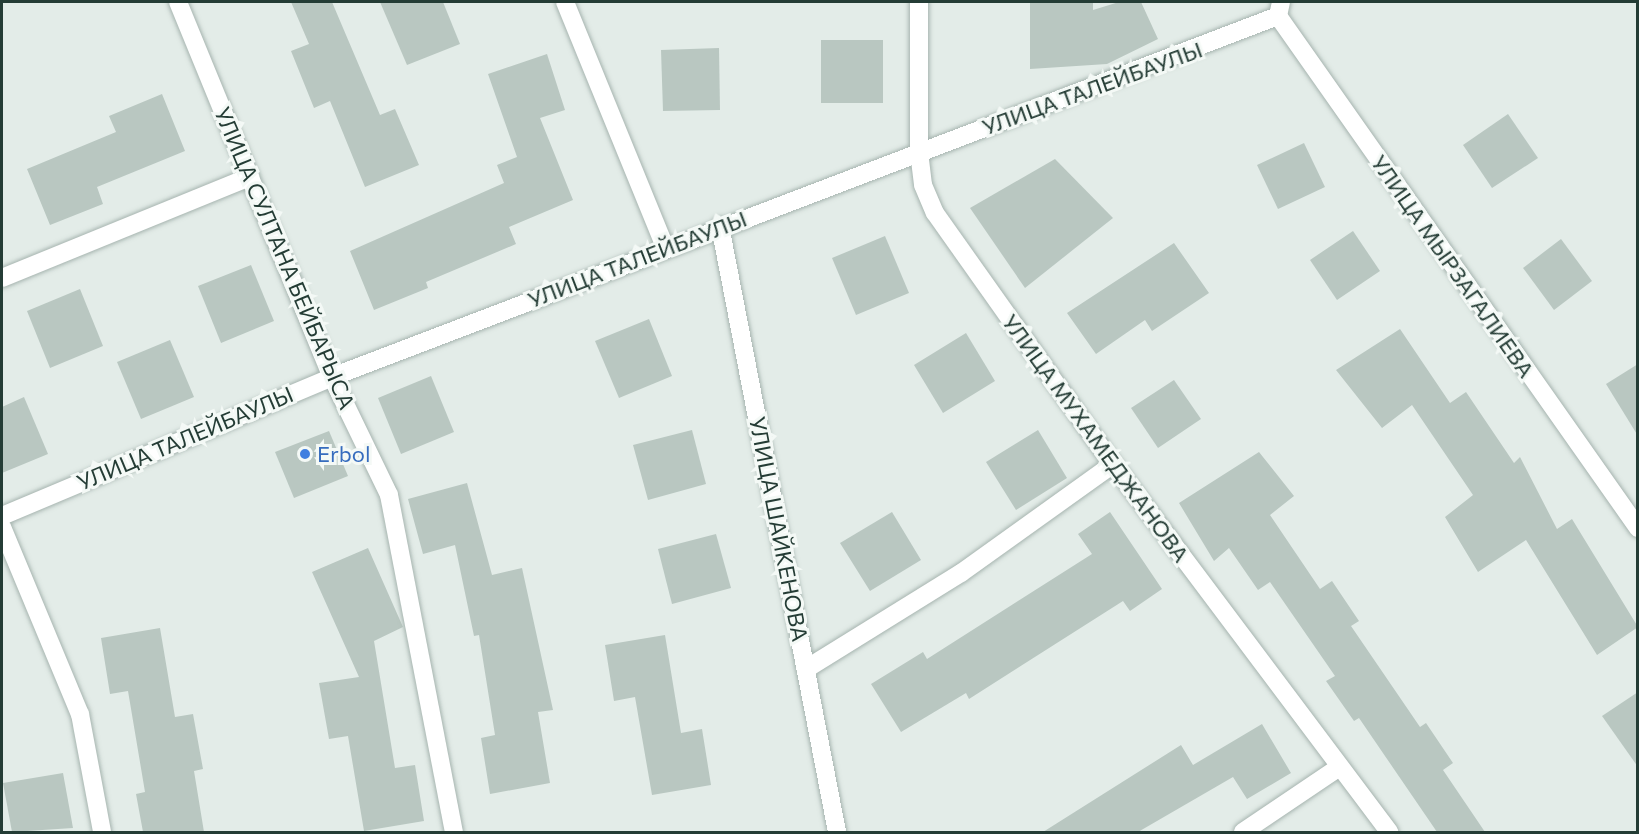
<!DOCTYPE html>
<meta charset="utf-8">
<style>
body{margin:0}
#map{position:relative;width:1639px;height:834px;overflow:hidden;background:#e3ece8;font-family:Commissioner,sans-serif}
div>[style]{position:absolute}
.building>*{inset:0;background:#b9c7c1}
.roads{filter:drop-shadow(0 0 2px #a6b4af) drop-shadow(0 0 2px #a6b4af)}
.minor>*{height:18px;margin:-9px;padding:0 9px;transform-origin:9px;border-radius:9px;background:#fff}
.dots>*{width:16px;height:16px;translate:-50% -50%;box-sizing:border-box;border:3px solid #f4f9f6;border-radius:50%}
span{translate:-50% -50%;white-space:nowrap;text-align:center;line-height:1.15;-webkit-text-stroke:6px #f4f9f6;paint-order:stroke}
.street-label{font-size:22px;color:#243c35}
.shop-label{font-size:22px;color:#366cbe}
.left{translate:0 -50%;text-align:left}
.frame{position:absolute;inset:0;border:3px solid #243c35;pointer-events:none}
</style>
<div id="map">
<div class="building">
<i style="clip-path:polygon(291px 2px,332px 2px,380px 115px,395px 109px,419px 165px,365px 187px,330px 101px,314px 108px,291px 51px,309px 44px)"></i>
<i style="clip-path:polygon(380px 2px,443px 2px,460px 44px,407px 65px)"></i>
<i style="clip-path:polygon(1030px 2px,1093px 2px,1093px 10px,1119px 2px,1141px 2px,1158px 39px,1107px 64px,1030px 69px)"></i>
<i style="clip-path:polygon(821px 40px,883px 40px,883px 103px,821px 103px)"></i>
<i style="clip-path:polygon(719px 48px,720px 110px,663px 111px,661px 50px)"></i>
<i style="clip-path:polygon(547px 54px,565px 110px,540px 118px,573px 200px,509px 227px,516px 244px,426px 282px,428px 288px,374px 310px,350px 251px,504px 183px,497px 165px,517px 157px,488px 74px)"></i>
<i style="clip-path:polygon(162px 94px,185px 151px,97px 187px,103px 204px,50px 225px,27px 169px,116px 132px,109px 116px)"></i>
<i style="clip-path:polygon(1508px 114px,1538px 158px,1492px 188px,1463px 145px)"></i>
<i style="clip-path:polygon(1304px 143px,1325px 187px,1278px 209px,1257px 165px)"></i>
<i style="clip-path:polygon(1055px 159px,1113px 218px,1025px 288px,970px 208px)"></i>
<i style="clip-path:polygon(1353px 231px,1380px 271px,1337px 300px,1310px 260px)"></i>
<i style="clip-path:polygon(885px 236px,909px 293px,856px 315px,832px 258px)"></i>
<i style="clip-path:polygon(1561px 239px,1592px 281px,1554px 310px,1523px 268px)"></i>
<i style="clip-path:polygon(1174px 243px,1209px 293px,1152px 331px,1145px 320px,1096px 354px,1067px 313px)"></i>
<i style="clip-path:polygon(251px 265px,274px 321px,221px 343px,198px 286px)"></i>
<i style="clip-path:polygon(80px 289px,103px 346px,50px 368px,27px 311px)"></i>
<i style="clip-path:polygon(649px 319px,672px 376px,619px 398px,595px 341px)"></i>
<i style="clip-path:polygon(1400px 329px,1450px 403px,1466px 392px,1514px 463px,1520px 457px,1557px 529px,1572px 519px,1638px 627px,1597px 655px,1526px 540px,1478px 572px,1445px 517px,1473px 495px,1412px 405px,1382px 428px,1336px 370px)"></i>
<i style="clip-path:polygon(966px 333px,995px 381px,943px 413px,914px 365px)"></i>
<i style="clip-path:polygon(170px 340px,194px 397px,141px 419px,117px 362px)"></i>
<i style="clip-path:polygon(1638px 364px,1638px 436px,1606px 384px)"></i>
<i style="clip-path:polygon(431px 376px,454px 432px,401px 454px,378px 398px)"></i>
<i style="clip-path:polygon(1174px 380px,1201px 419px,1158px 448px,1131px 408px)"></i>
<i style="clip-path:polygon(24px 397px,48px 454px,2px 473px,2px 407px)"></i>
<i style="clip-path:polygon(692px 430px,706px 484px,648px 500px,633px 445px)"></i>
<i style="clip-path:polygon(1038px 430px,1067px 478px,1016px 510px,986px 462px)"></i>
<i style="clip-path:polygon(329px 431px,348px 476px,294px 498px,275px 452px)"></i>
<i style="clip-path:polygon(1259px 452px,1294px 496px,1270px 515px,1320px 589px,1332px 581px,1359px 621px,1351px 626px,1420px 727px,1426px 723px,1453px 763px,1443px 770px,1485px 832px,1437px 832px,1359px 718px,1354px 721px,1326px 681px,1335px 676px,1270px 582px,1258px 590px,1229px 548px,1214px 561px,1179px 503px)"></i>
<i style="clip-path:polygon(467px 483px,492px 575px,522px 568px,553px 710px,538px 712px,550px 783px,490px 794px,481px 738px,495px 735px,479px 635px,474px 636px,455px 545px,423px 554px,408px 499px)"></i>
<i style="clip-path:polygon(892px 512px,921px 560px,870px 591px,840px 543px)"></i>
<i style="clip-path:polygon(1110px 512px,1162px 589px,1130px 611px,1123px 601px,969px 699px,966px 693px,901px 732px,871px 684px,923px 652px,927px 659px,1092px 554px,1078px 534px)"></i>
<i style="clip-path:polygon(716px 534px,731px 588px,672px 604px,658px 549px)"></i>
<i style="clip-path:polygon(368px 548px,403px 627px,374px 641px,395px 768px,415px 765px,424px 821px,364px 831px,348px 736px,329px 739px,319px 683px,359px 677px,312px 572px)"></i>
<i style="clip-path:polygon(160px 628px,175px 717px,193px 714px,203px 769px,194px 771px,204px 832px,143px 832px,136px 794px,145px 792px,128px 691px,110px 694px,101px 638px)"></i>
<i style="clip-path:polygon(665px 635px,681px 733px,702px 729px,711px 785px,652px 795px,635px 697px,614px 701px,605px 645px)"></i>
<i style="clip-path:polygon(1638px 692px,1638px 767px,1602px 716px)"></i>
<i style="clip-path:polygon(1262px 724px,1291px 773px,1247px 799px,1233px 777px,1138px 832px,1043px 832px,1181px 745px,1193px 765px)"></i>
<i style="clip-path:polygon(63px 773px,73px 828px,12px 832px,3px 783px)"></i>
</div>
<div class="roads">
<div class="minor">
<i style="left:178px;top:2px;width:405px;rotate:67.7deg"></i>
<i style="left:332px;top:377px;width:131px;rotate:64.2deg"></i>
<i style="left:389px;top:495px;width:343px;rotate:79.1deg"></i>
<i style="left:565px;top:2px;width:265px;rotate:67.8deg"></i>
<i style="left:919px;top:2px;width:150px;rotate:90deg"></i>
<i style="left:919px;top:152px;width:33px;rotate:83deg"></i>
<i style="left:923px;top:185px;width:30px;rotate:67deg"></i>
<i style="left:935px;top:213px;width:308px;rotate:54.7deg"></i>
<i style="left:1113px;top:464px;width:460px;rotate:53.1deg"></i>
<i style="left:1281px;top:2px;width:14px;rotate:102deg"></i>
<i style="left:1278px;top:16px;width:626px;rotate:54.89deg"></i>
<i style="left:720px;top:226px;width:617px;rotate:79.07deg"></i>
<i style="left:2px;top:278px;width:268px;rotate:-22.2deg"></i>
<i style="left:2px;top:516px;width:358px;rotate:-22.8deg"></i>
<i style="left:332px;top:377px;width:1013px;rotate:-20.89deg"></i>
<i style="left:2px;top:527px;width:203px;rotate:67.4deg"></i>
<i style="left:80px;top:714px;width:120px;rotate:79.4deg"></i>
<i style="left:806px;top:669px;width:182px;rotate:-31.8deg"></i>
<i style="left:961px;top:573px;width:187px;rotate:-35.6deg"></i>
<i style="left:1243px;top:832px;width:115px;rotate:-34deg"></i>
</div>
</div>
<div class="dots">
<i style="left:305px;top:454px;background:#3f7fe0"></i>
</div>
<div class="street-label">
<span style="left:1092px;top:88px;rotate:-20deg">УЛИЦА ТАЛЕЙБАУЛЫ</span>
<span style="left:285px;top:258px;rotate:67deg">УЛИЦА СУЛТАНА БЕЙБАРЫСА</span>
<span style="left:637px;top:259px;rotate:-21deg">УЛИЦА ТАЛЕЙБАУЛЫ</span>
<span style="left:1453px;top:266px;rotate:55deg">УЛИЦА МЫРЗАГАЛИЕВА</span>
<span style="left:185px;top:438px;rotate:-23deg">УЛИЦА ТАЛЕЙБАУЛЫ</span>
<span style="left:1096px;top:438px;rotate:54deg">УЛИЦА МУХАМЕДЖАНОВА</span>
<span style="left:779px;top:529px;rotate:79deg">УЛИЦА ШАЙКЕНОВА</span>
</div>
<div class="shop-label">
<span class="left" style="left:317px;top:454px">Erbol</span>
</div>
<div class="frame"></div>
</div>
